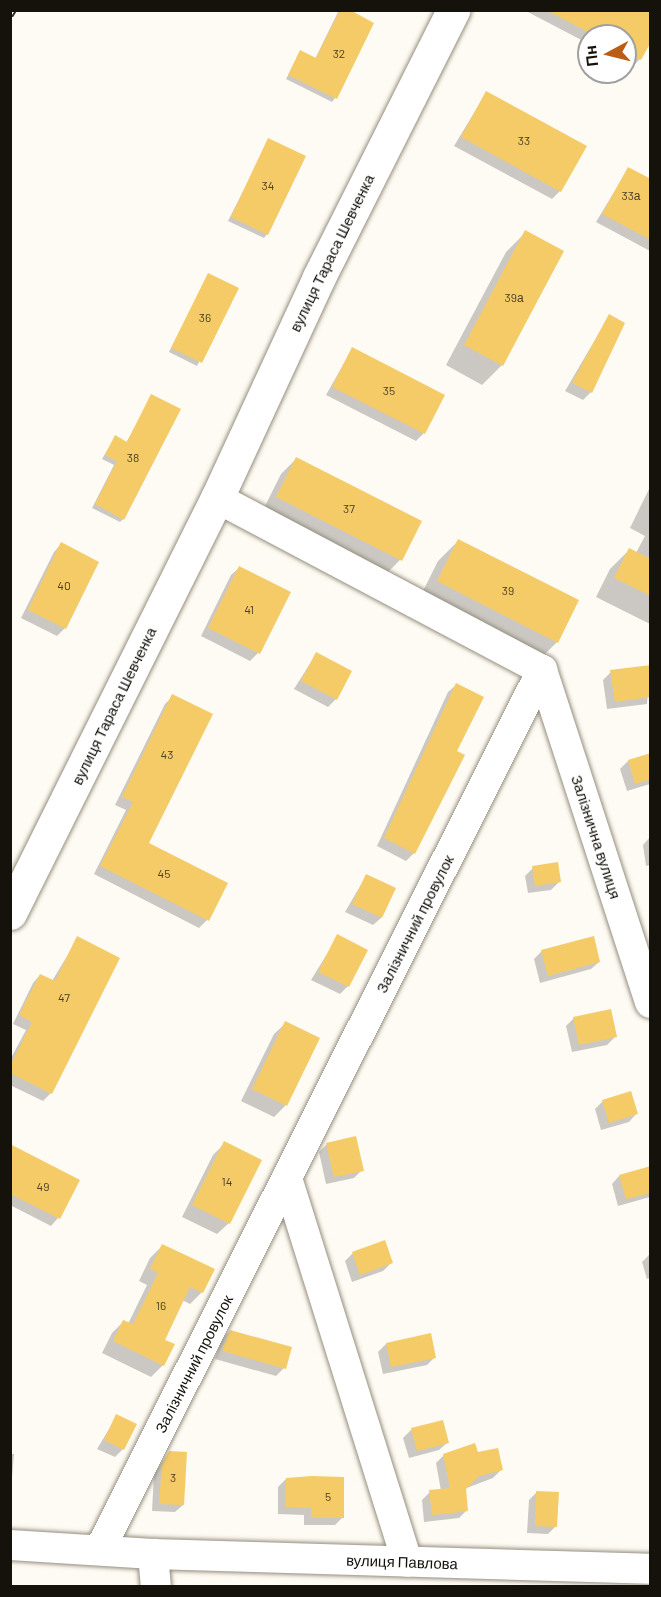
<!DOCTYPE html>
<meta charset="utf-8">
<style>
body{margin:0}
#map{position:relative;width:661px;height:1597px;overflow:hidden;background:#fefbf4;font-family:Barlow,sans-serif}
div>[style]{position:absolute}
.shadow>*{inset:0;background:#0003}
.building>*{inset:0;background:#f5cb67}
.roads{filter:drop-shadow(0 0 2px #958e7f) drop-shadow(0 0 2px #958e7f)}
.minor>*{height:30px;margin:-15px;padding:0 15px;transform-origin:15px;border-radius:15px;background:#fff}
.major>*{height:33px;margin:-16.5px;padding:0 16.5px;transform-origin:16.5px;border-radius:16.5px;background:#fff}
.rail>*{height:7px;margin-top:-3.5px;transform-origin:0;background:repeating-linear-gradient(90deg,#fff 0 14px,#2e2b25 0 28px);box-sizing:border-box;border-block:2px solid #2e2b25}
span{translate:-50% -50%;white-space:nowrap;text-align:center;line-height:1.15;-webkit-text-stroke:5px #fff;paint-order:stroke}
.number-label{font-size:12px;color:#4d4023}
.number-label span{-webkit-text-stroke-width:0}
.street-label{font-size:15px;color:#15120c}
.frame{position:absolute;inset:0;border:12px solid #15120c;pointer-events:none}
.north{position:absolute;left:577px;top:24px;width:60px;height:60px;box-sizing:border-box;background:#fff;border:2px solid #a1a09e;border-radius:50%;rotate:263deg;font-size:16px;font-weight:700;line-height:24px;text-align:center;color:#15120c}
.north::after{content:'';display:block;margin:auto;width:21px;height:27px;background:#bc5d15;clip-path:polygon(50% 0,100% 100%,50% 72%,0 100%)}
</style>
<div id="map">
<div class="shadow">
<i style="clip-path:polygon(347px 10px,335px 98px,332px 102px,286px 79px,301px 52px,315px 59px,338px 12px)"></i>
<i style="clip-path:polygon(524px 10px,645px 10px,640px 59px,632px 67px,625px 63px,625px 36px,589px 36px,589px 44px)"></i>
<i style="clip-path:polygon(486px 93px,560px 191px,552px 199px,454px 146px)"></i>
<i style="clip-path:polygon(269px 140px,267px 234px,264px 238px,228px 221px)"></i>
<i style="clip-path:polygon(628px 169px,650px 181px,650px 251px,596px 222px)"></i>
<i style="clip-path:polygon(526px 232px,502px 365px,482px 385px,446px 365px,506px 252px)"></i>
<i style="clip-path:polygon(208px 275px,237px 289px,197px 366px,169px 352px)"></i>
<i style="clip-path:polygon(609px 316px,591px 392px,583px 400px,565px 391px)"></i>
<i style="clip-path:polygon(352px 349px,424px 433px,416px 441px,326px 395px)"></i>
<i style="clip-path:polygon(152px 396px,123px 519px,120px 522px,92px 508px,114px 465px,102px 459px,115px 437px,126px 443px)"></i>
<i style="clip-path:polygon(296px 459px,420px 521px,400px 560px,385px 575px,262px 512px,281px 474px)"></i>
<i style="clip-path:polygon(650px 487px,650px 624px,596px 597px,610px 569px,629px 550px,636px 553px,645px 536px,630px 528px)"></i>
<i style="clip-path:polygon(458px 541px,557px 642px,537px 662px,418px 601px,438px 561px)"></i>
<i style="clip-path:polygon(61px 544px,97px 562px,65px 628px,57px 636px,21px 618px,54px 552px)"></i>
<i style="clip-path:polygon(239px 568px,258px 653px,250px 661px,201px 636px,231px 575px)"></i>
<i style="clip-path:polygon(316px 654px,336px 699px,328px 707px,294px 689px)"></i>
<i style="clip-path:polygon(650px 666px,647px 704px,607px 709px,603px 680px,611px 672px)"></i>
<i style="clip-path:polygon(456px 685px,455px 752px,414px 853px,406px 861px,377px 846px,448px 692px)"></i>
<i style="clip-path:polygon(173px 696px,147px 843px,207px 920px,199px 928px,94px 874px,126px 810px,115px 805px,165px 704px)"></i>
<i style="clip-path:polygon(650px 754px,650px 784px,627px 791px,620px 769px,628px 761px)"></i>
<i style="clip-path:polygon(650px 837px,650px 865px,646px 866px,643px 845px)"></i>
<i style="clip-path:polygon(533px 868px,559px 882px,551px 890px,528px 893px,525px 876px)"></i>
<i style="clip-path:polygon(366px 876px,381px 918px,373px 925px,345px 912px)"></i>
<i style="clip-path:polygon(338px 936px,348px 986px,340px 994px,311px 980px)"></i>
<i style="clip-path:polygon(78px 938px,51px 1093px,43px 1101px,10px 1085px,10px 1060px,26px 1030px,13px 1024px,33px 983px,40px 975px,52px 981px)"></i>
<i style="clip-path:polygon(542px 951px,599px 962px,591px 969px,540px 983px,534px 959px)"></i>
<i style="clip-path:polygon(574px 1018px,615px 1037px,607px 1045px,572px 1052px,566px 1026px)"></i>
<i style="clip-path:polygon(286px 1023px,318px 1039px,285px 1106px,274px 1117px,241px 1101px,274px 1034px)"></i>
<i style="clip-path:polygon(603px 1101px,636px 1114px,629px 1122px,601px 1130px,595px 1109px)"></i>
<i style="clip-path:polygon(225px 1143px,229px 1223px,217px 1234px,182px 1217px,213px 1155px)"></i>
<i style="clip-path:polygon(327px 1144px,362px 1170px,354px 1178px,326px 1184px,319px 1152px)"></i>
<i style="clip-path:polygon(10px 1146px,58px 1218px,51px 1226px,10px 1205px)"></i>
<i style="clip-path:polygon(650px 1168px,650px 1197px,618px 1206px,612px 1184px,619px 1176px)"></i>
<i style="clip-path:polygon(162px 1246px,202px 1292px,190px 1304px,182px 1300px,163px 1340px,163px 1365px,151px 1377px,102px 1353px,112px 1333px,124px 1321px,128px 1324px,147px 1285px,139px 1281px,150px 1258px)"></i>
<i style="clip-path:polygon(353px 1253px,391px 1263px,383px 1271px,352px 1282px,345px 1261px)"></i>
<i style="clip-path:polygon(650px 1254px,650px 1278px,647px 1279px,642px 1262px)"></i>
<i style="clip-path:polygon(230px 1331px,284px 1368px,276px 1376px,215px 1359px,222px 1339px)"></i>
<i style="clip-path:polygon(386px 1344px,435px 1357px,427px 1365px,383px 1374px,378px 1352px)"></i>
<i style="clip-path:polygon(117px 1416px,123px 1449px,115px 1457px,97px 1449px)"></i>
<i style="clip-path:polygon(442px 1422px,447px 1443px,439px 1450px,409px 1458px,403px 1438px,411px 1430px)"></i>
<i style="clip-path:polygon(169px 1452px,183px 1505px,175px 1512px,152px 1511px,154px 1474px)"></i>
<i style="clip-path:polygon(10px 1454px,14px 1454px,10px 1501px)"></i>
<i style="clip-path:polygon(477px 1454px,501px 1470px,493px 1478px,464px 1489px,467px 1510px,459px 1518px,424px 1522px,422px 1500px,430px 1492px,441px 1491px,436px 1463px,444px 1455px)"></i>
<i style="clip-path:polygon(286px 1479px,343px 1517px,335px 1525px,304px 1525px,304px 1515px,278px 1514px,278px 1487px)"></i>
<i style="clip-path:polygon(537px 1492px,556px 1526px,548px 1534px,527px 1533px,529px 1500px)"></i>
</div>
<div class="building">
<i style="clip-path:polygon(340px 10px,350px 10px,374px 23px,337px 99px,288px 75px,300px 50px,316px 58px)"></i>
<i style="clip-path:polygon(546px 10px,651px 10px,651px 42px,641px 60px,625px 51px,625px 36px,596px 36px)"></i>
<i style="clip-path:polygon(486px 91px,587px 146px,561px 192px,461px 137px)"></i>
<i style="clip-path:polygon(268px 138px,306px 156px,268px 235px,231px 217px)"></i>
<i style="clip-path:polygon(628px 167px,651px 179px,651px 240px,602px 214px)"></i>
<i style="clip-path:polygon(525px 230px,564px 251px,503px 366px,464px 345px)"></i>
<i style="clip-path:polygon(208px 273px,239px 288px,202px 363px,171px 348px)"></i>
<i style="clip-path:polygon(609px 314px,625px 323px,592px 393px,572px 383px)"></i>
<i style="clip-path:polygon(352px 347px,445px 395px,425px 434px,332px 387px)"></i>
<i style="clip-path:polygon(151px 394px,181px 409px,124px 520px,95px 504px,117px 461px,105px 455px,115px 435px,127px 442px)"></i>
<i style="clip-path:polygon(296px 457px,422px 521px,402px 561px,276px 497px)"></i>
<i style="clip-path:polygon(458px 539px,579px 600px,558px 643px,437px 581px)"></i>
<i style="clip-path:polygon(61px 542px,99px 562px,66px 629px,28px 610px)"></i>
<i style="clip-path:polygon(629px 548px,651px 559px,651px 596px,614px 578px)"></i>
<i style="clip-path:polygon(239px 566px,291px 592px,260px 654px,208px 628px)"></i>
<i style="clip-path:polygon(316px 652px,352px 671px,337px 700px,301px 681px)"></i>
<i style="clip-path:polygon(651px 665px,651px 697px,615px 702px,610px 670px)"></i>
<i style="clip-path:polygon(456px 683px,484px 697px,457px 751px,465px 755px,415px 854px,384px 838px)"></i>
<i style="clip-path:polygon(172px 694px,213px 714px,149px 843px,228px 883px,209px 921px,100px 866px,133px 802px,122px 797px)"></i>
<i style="clip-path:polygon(651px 753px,651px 779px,635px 784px,628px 760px)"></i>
<i style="clip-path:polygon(558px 862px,561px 882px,535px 886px,532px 866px)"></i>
<i style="clip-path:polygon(366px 874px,396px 888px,382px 918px,352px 904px)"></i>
<i style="clip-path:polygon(337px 934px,368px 950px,349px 987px,318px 972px)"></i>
<i style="clip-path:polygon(77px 936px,120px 958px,52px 1094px,10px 1073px,10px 1066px,32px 1022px,19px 1015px,40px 974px,55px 981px)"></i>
<i style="clip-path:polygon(594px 936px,600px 962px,548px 976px,541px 950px)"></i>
<i style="clip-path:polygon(611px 1009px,617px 1037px,579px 1045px,573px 1017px)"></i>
<i style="clip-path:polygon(285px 1021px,320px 1038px,287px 1106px,252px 1089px)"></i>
<i style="clip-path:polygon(631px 1091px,638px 1114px,609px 1123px,602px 1100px)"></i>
<i style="clip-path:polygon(356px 1136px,364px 1171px,334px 1177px,326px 1143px)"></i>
<i style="clip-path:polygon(224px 1141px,262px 1160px,230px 1224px,192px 1205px)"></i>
<i style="clip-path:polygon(10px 1144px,80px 1180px,60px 1219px,10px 1194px)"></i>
<i style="clip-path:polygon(651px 1166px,651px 1193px,626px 1199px,619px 1175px)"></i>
<i style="clip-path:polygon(385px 1240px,393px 1263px,360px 1275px,352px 1252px)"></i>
<i style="clip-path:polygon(162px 1244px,215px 1269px,203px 1293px,190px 1287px,165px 1340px,175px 1344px,164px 1366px,113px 1341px,123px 1320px,133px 1324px,158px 1273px,150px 1269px)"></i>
<i style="clip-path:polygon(230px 1330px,292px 1347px,286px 1369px,222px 1351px)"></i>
<i style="clip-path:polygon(431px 1333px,436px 1358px,391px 1367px,386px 1343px)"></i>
<i style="clip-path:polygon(116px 1414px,137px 1424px,124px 1450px,104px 1440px)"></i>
<i style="clip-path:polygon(443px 1420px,449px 1443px,417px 1451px,411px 1428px)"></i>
<i style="clip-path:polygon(475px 1443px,478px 1452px,498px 1448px,503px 1470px,479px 1476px,466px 1489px,468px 1511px,432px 1515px,429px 1490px,450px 1488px,443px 1454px)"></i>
<i style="clip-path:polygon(169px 1451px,187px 1452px,184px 1505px,159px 1504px,162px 1465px)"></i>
<i style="clip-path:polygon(312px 1476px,344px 1477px,344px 1518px,311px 1518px,311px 1508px,285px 1507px,286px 1478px)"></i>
<i style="clip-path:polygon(536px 1491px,559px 1492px,557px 1527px,535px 1526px)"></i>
</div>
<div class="roads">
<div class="minor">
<i style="left:217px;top:498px;width:368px;rotate:27.9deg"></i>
<i style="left:542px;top:670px;width:350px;rotate:72deg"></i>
<i style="left:287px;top:1178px;width:402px;rotate:72.6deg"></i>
<i style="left:10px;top:1545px;width:143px;rotate:3.6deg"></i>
<i style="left:153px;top:1554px;width:497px;rotate:1.7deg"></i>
<i style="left:100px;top:1549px;width:984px;rotate:-63.3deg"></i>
<i style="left:153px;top:1554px;width:32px;rotate:85deg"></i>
</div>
<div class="major">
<i style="left:10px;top:913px;width:464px;rotate:-63.5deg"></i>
<i style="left:217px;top:498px;width:243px;rotate:-65.2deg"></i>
<i style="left:319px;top:277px;width:299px;rotate:-63.3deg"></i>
</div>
</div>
<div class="rail">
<i style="left:10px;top:15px;width:6px;rotate:-59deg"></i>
</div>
<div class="number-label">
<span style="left:339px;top:54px">32</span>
<span style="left:524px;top:141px">33</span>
<span style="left:268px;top:186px">34</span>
<span style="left:631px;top:196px">33а</span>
<span style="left:514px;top:298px">39а</span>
<span style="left:205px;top:318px">36</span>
<span style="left:389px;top:391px">35</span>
<span style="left:133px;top:458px">38</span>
<span style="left:349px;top:509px">37</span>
<span style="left:64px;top:586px">40</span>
<span style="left:508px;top:591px">39</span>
<span style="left:249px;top:610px">41</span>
<span style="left:167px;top:755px">43</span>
<span style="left:164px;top:874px">45</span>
<span style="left:64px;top:998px">47</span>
<span style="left:227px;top:1182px">14</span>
<span style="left:43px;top:1187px">49</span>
<span style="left:161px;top:1306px">16</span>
<span style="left:173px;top:1478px">3</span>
<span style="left:328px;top:1497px">5</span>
</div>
<div class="street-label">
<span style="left:332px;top:253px;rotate:-64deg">вулиця Тараса Шевченка</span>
<span style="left:114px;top:706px;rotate:-64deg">вулиця Тараса Шевченка</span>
<span style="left:596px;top:837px;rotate:72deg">Залізнична вулиця</span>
<span style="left:415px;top:924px;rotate:-63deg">Залізничний провулок</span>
<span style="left:194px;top:1364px;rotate:-63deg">Залізничний провулок</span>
<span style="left:402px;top:1562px;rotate:2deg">вулиця Павлова</span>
</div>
<div class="frame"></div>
<div class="north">Пн</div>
</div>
